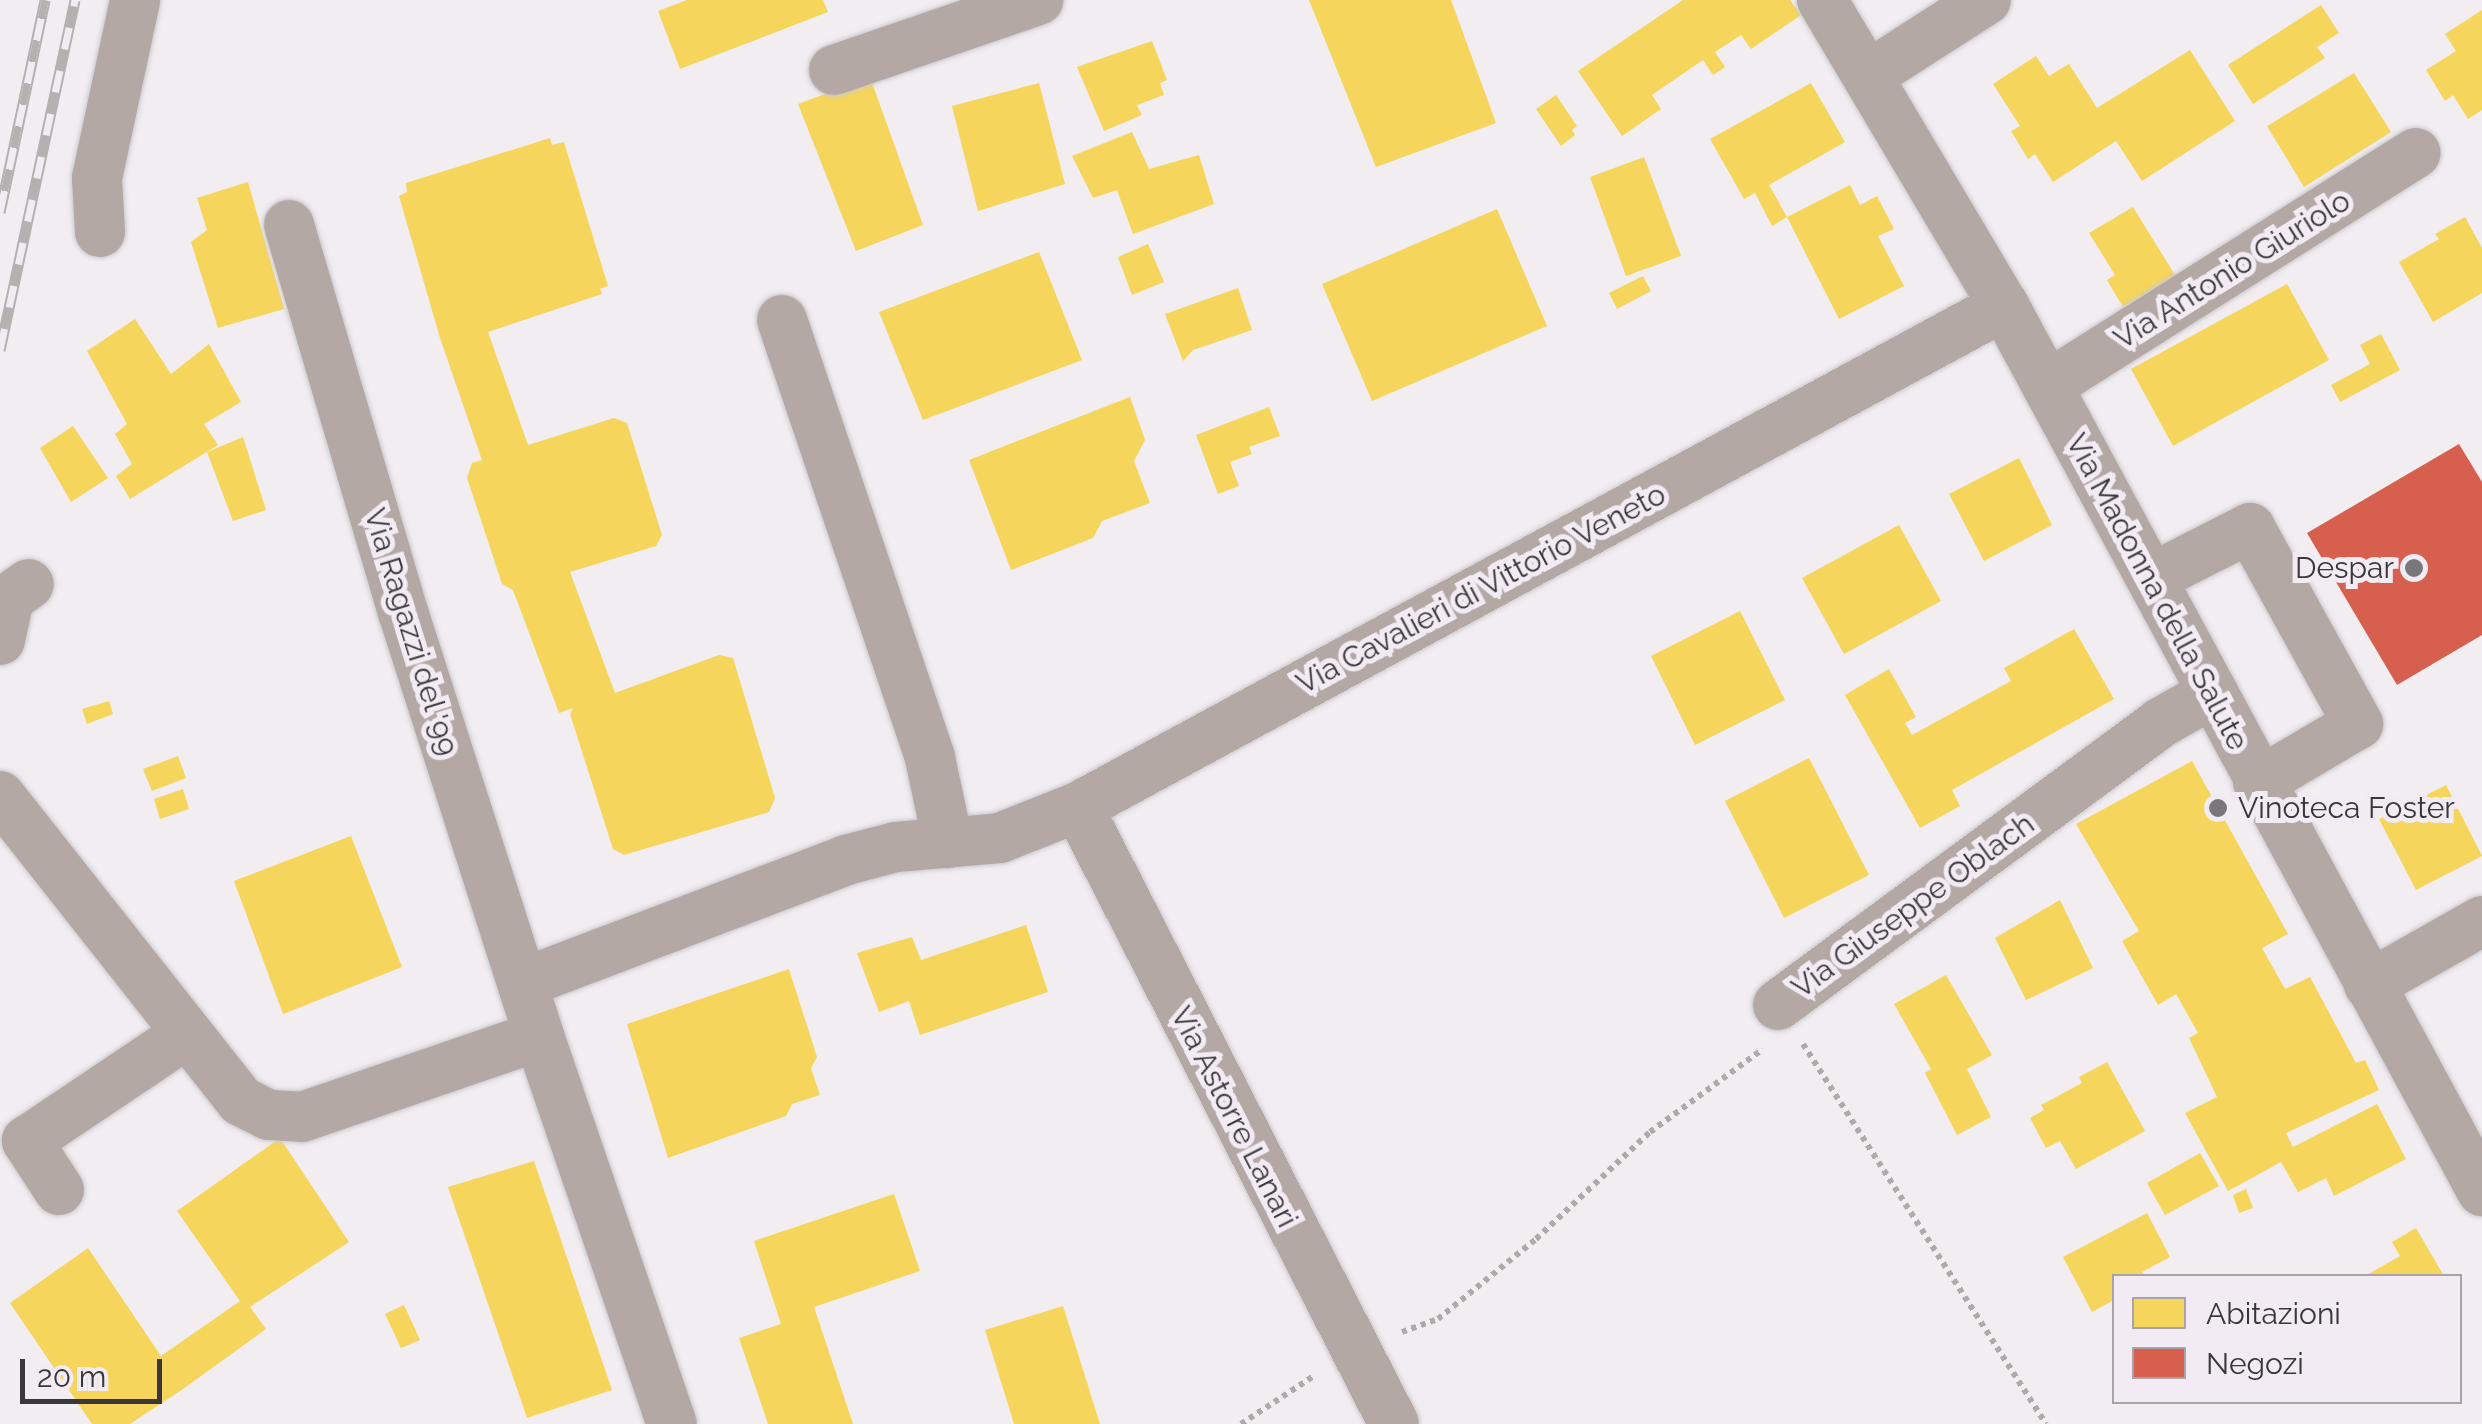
<!DOCTYPE html>
<style>
body{margin:0}
#map{position:relative;width:2482px;height:1424px;overflow:hidden;background:#f1edf1;font-family:Raleway,sans-serif}
div>[style]{position:absolute}
.homes>*{inset:0;background:#f6d55c}
.shops>*{inset:0;background:#d6604d}
.path>*{height:6px;margin-top:-3px;transform-origin:0;background:repeating-linear-gradient(90deg,#b0a9a7 0 5px,transparent 0 10px)}
.roads{filter:drop-shadow(0 0 2px #ccc9cc) drop-shadow(0 0 2px #ccc9cc)}
.minor>*{height:50px;margin:-25px;padding:0 25px;transform-origin:25px;border-radius:25px;background:#b4a8a5}
.rail>*{height:11px;margin-top:-5.5px;transform-origin:0;background:repeating-linear-gradient(90deg,#f2ebf3 0 22px,#b6b0b0 0 44px);box-sizing:border-box;border-block:2px solid #b6b0b0}
.dots>*{width:28px;height:28px;translate:-50% -50%;box-sizing:border-box;border:5px solid #f2ebf3;border-radius:50%}
span{translate:-50% -50%;white-space:nowrap;text-align:center;line-height:1.15;-webkit-text-stroke:10px #f2ebf3;paint-order:stroke}
.street-label{font-size:30px;color:#3a373b}
.poi-label{font-size:30px;color:#3a373b}
.right{translate:-100% -50%;text-align:right}
.left{translate:0 -50%;text-align:left}
.legend{position:absolute;left:2112px;top:1274px;width:350px;height:130px;box-sizing:border-box;background:#f2ebf3;border:2px solid #a8a3a9;margin:0;padding:12px 18px;list-style:none;font-size:30px;color:#3a373b}
.legend li{display:flex;align-items:center;gap:20px;height:50px}
.legend b{width:50px;border:2px solid #a8a3a9}
.scale{position:absolute;left:20px;top:1359px;width:142px;height:45px;box-sizing:border-box;border:5px solid #3a373b;border-top:0;padding-left:12px;font-size:30px;line-height:35px;white-space:nowrap;color:#3a373b;-webkit-text-stroke:8px #f2ebf3;paint-order:stroke}
</style>
<div id="map">
<div class="homes">
<i style="clip-path:polygon(687px 0,823px 0,828px 12px,680px 69px,658px 11px)"></i>
<i style="clip-path:polygon(1309px 0,1451px 0,1496px 123px,1376px 167px)"></i>
<i style="clip-path:polygon(1683px 0,1790px 0,1801px 15px,1751px 49px,1741px 35px,1715px 52px,1725px 67px,1713px 75px,1703px 60px,1652px 95px,1661px 109px,1622px 136px,1578px 71px)"></i>
<i style="clip-path:polygon(2321px 5px,2339px 33px,2317px 47px,2325px 58px,2253px 104px,2228px 65px)"></i>
<i style="clip-path:polygon(2482px 10px,2482px 110px,2468px 119px,2453px 95px,2445px 101px,2426px 70px,2456px 51px,2445px 34px)"></i>
<i style="clip-path:polygon(1152px 41px,1167px 80px,1160px 83px,1164px 95px,1137px 105px,1142px 115px,1104px 131px,1077px 67px)"></i>
<i style="clip-path:polygon(2190px 50px,2235px 121px,2142px 181px,2116px 141px,2053px 182px,2035px 154px,2028px 159px,2011px 131px,2020px 126px,1993px 84px,2036px 56px,2049px 76px,2069px 64px,2097px 108px)"></i>
<i style="clip-path:polygon(2354px 73px,2391px 132px,2304px 187px,2267px 126px)"></i>
<i style="clip-path:polygon(870px 77px,923px 225px,856px 251px,798px 104px)"></i>
<i style="clip-path:polygon(1039px 83px,1065px 184px,978px 211px,952px 106px)"></i>
<i style="clip-path:polygon(1811px 83px,1845px 142px,1769px 185px,1787px 217px,1850px 185px,1860px 205px,1877px 196px,1894px 229px,1878px 236px,1904px 286px,1839px 319px,1787px 217px,1772px 226px,1755px 193px,1744px 199px,1710px 139px)"></i>
<i style="clip-path:polygon(1556px 95px,1577px 126px,1572px 130px,1575px 135px,1561px 146px,1536px 109px)"></i>
<i style="clip-path:polygon(1132px 132px,1149px 169px,1199px 155px,1214px 204px,1133px 234px,1117px 190px,1093px 198px,1072px 156px)"></i>
<i style="clip-path:polygon(550px 138px,552px 145px,564px 142px,608px 286px,600px 289px,602px 294px,488px 332px,528px 445px,614px 418px,627px 423px,662px 535px,656px 546px,570px 572px,615px 693px,719px 655px,733px 658px,775px 798px,769px 812px,624px 855px,613px 849px,570px 714px,573px 708px,559px 713px,513px 590px,502px 584px,467px 478px,472px 463px,482px 460px,440px 338px,399px 196px,407px 192px,406px 183px)"></i>
<i style="clip-path:polygon(1644px 157px,1681px 256px,1626px 276px,1590px 177px)"></i>
<i style="clip-path:polygon(248px 182px,284px 309px,218px 328px,191px 242px,207px 230px,197px 198px)"></i>
<i style="clip-path:polygon(2133px 207px,2175px 275px,2123px 307px,2107px 280px,2115px 275px,2089px 233px)"></i>
<i style="clip-path:polygon(1497px 209px,1547px 326px,1372px 401px,1322px 284px)"></i>
<i style="clip-path:polygon(2465px 217px,2482px 248px,2482px 293px,2433px 322px,2399px 262px,2439px 239px,2435px 234px)"></i>
<i style="clip-path:polygon(1148px 244px,1164px 282px,1132px 295px,1118px 257px)"></i>
<i style="clip-path:polygon(1039px 252px,1082px 360px,923px 420px,879px 312px)"></i>
<i style="clip-path:polygon(1643px 276px,1651px 291px,1617px 309px,1609px 293px)"></i>
<i style="clip-path:polygon(2287px 284px,2329px 360px,2173px 446px,2131px 369px)"></i>
<i style="clip-path:polygon(1238px 288px,1252px 330px,1193px 350px,1183px 361px,1165px 314px)"></i>
<i style="clip-path:polygon(135px 319px,171px 374px,209px 344px,241px 402px,204px 424px,218px 445px,130px 499px,116px 476px,132px 464px,115px 434px,127px 424px,87px 351px)"></i>
<i style="clip-path:polygon(2381px 334px,2400px 370px,2340px 402px,2331px 385px,2370px 364px,2360px 345px)"></i>
<i style="clip-path:polygon(1130px 397px,1145px 440px,1134px 461px,1150px 503px,1102px 521px,1093px 538px,1011px 570px,969px 460px)"></i>
<i style="clip-path:polygon(1269px 407px,1280px 436px,1249px 447px,1252px 454px,1230px 462px,1239px 486px,1218px 494px,1196px 435px)"></i>
<i style="clip-path:polygon(73px 426px,108px 478px,71px 502px,40px 448px)"></i>
<i style="clip-path:polygon(243px 437px,266px 510px,233px 521px,207px 452px)"></i>
<i style="clip-path:polygon(2019px 458px,2052px 525px,1984px 561px,1949px 494px)"></i>
<i style="clip-path:polygon(1899px 525px,1941px 601px,1844px 654px,1802px 578px)"></i>
<i style="clip-path:polygon(1740px 611px,1785px 700px,1695px 745px,1651px 656px)"></i>
<i style="clip-path:polygon(2074px 629px,2114px 699px,1952px 790px,1960px 806px,1920px 828px,1845px 695px,1889px 669px,1916px 717px,1905px 723px,1912px 735px,2011px 681px,2004px 668px)"></i>
<i style="clip-path:polygon(109px 701px,113px 714px,87px 724px,82px 709px)"></i>
<i style="clip-path:polygon(178px 756px,186px 778px,152px 791px,143px 769px)"></i>
<i style="clip-path:polygon(1809px 758px,1869px 875px,1784px 918px,1725px 801px)"></i>
<i style="clip-path:polygon(2192px 761px,2288px 934px,2262px 948px,2285px 989px,2310px 977px,2356px 1063px,2365px 1060px,2379px 1090px,2286px 1133px,2293px 1147px,2377px 1104px,2406px 1159px,2334px 1196px,2326px 1178px,2298px 1192px,2281px 1162px,2228px 1191px,2185px 1113px,2217px 1097px,2189px 1038px,2198px 1033px,2176px 994px,2158px 1005px,2122px 941px,2139px 931px,2076px 824px)"></i>
<i style="clip-path:polygon(2446px 785px,2482px 856px,2416px 890px,2379px 819px)"></i>
<i style="clip-path:polygon(183px 789px,189px 809px,160px 819px,154px 799px)"></i>
<i style="clip-path:polygon(351px 836px,402px 967px,283px 1014px,234px 881px)"></i>
<i style="clip-path:polygon(2060px 900px,2093px 968px,2026px 1000px,1995px 938px)"></i>
<i style="clip-path:polygon(1026px 925px,1048px 992px,920px 1035px,909px 1001px,879px 1012px,857px 953px,912px 937px,921px 960px)"></i>
<i style="clip-path:polygon(789px 969px,817px 1057px,811px 1068px,820px 1095px,792px 1104px,786px 1116px,668px 1158px,627px 1024px)"></i>
<i style="clip-path:polygon(1946px 975px,1992px 1055px,1967px 1069px,1991px 1117px,1957px 1135px,1925px 1073px,1931px 1069px,1894px 1004px)"></i>
<i style="clip-path:polygon(2107px 1062px,2145px 1131px,2076px 1169px,2060px 1141px,2046px 1148px,2030px 1118px,2044px 1110px,2041px 1105px,2082px 1083px,2079px 1077px)"></i>
<i style="clip-path:polygon(280px 1138px,349px 1242px,250px 1307px,266px 1329px,183px 1389px,130px 1424px,92px 1424px,10px 1303px,88px 1248px,161px 1356px,240px 1301px,177px 1211px)"></i>
<i style="clip-path:polygon(2200px 1153px,2219px 1186px,2165px 1215px,2147px 1183px)"></i>
<i style="clip-path:polygon(534px 1161px,612px 1390px,527px 1418px,448px 1187px)"></i>
<i style="clip-path:polygon(2246px 1189px,2253px 1208px,2239px 1213px,2233px 1195px)"></i>
<i style="clip-path:polygon(894px 1194px,920px 1271px,814px 1307px,853px 1424px,768px 1424px,739px 1338px,781px 1324px,754px 1241px)"></i>
<i style="clip-path:polygon(2147px 1213px,2170px 1257px,2142px 1272px,2144px 1276px,2114px 1276px,2114px 1300px,2092px 1312px,2063px 1257px)"></i>
<i style="clip-path:polygon(2416px 1228px,2444px 1276px,2365px 1276px,2400px 1256px,2392px 1242px)"></i>
<i style="clip-path:polygon(404px 1305px,420px 1340px,401px 1348px,385px 1314px)"></i>
<i style="clip-path:polygon(1063px 1306px,1100px 1424px,1014px 1424px,985px 1330px)"></i>
</div>
<div class="shops">
<i style="clip-path:polygon(2459px 444px,2482px 482px,2482px 635px,2397px 685px,2307px 533px)"></i>
</div>
<div class="path">
<i style="left:1803px;top:1044px;width:451px;rotate:57.4deg"></i>
<i style="left:1402px;top:1332px;width:38px;rotate:-20deg"></i>
<i style="left:1438px;top:1319px;width:127px;rotate:-39.2deg"></i>
<i style="left:1536px;top:1239px;width:156px;rotate:-43.2deg"></i>
<i style="left:1650px;top:1132px;width:140px;rotate:-36.3deg"></i>
<i style="left:1241px;top:1424px;width:89px;rotate:-33.5deg"></i>
</div>
<div class="roads">
<div class="minor">
<i style="left:1822px;top:0;width:356px;rotate:59.3deg"></i>
<i style="left:2004px;top:306px;width:1006px;rotate:61.63deg"></i>
<i style="left:834px;top:70px;width:216px;rotate:-18.9deg"></i>
<i style="left:1869px;top:75px;width:139px;rotate:-32.7deg"></i>
<i style="left:289px;top:225px;width:403px;rotate:73.6deg"></i>
<i style="left:403px;top:612px;width:445px;rotate:72.2deg"></i>
<i style="left:539px;top:1036px;width:410px;rotate:71.1deg"></i>
<i style="left:100px;top:232px;width:54px;rotate:-93.2deg"></i>
<i style="left:97px;top:178px;width:182px;rotate:-77.9deg"></i>
<i style="left:782px;top:320px;width:462px;rotate:71.3deg"></i>
<i style="left:930px;top:758px;width:87px;rotate:78deg"></i>
<i style="left:2047px;top:386px;width:436px;rotate:-32.3deg"></i>
<i style="left:2154px;top:577px;width:108px;rotate:-27deg"></i>
<i style="left:2250px;top:528px;width:224px;rotate:61.1deg"></i>
<i style="left:2358px;top:724px;width:116px;rotate:149.5deg"></i>
<i style="left:0;top:640px;width:43px;rotate:-77.9deg"></i>
<i style="left:9px;top:598px;width:24px;rotate:-35deg"></i>
<i style="left:0;top:796px;width:389px;rotate:51.7deg"></i>
<i style="left:241px;top:1101px;width:31px;rotate:27deg"></i>
<i style="left:269px;top:1115px;width:33px;rotate:3deg"></i>
<i style="left:302px;top:1117px;width:250px;rotate:-18.9deg"></i>
<i style="left:1078px;top:807px;width:693px;rotate:62.88deg"></i>
<i style="left:523px;top:983px;width:346px;rotate:-20.8deg"></i>
<i style="left:846px;top:860px;width:52px;rotate:-14.6deg"></i>
<i style="left:896px;top:847px;width:104px;rotate:-4.9deg"></i>
<i style="left:1000px;top:838px;width:84px;rotate:-21.7deg"></i>
<i style="left:1078px;top:807px;width:1053px;rotate:-28.42deg"></i>
<i style="left:2369px;top:985px;width:130px;rotate:-29.5deg"></i>
<i style="left:1778px;top:1005px;width:475px;rotate:-36.4deg"></i>
<i style="left:2160px;top:723px;width:61px;rotate:-29.5deg"></i>
<i style="left:59px;top:1190px;width:59px;rotate:-123.1deg"></i>
<i style="left:27px;top:1141px;width:192px;rotate:-33.9deg"></i>
</div>
</div>
<div class="rail">
<i style="left:0;top:212px;width:217px;rotate:-78deg"></i>
<i style="left:0;top:350px;width:358px;rotate:-77.9deg"></i>
</div>
<div class="dots">
<i style="left:2414px;top:568px;background:#7a777b"></i>
<i style="left:2218px;top:808px;background:#7a777b"></i>
</div>
<div class="street-label">
<span style="left:2232px;top:270px;rotate:-32deg">Via Antonio Giuriolo</span>
<span style="left:1481px;top:589px;rotate:-28deg">Via Cavalieri di Vittorio Veneto</span>
<span style="left:2157px;top:592px;rotate:62deg">Via Madonna della Salute</span>
<span style="left:411px;top:632px;rotate:73deg">Via Ragazzi del '99</span>
<span style="left:1913px;top:906px;rotate:-36deg">Via Giuseppe Oblach</span>
<span style="left:1234px;top:1117px;rotate:63deg">Via Astorre Lanari</span>
</div>
<div class="poi-label">
<span class="right" style="left:2394px;top:568px">Despar</span>
<span class="left" style="left:2238px;top:808px">Vinoteca Foster</span>
</div>
<ul class="legend">
<li><b style="height:28px;background:#f6d55c"></b>Abitazioni</li>
<li><b style="height:28px;background:#d6604d"></b>Negozi</li>
</ul>
<div class="scale">20 m</div>
</div>
